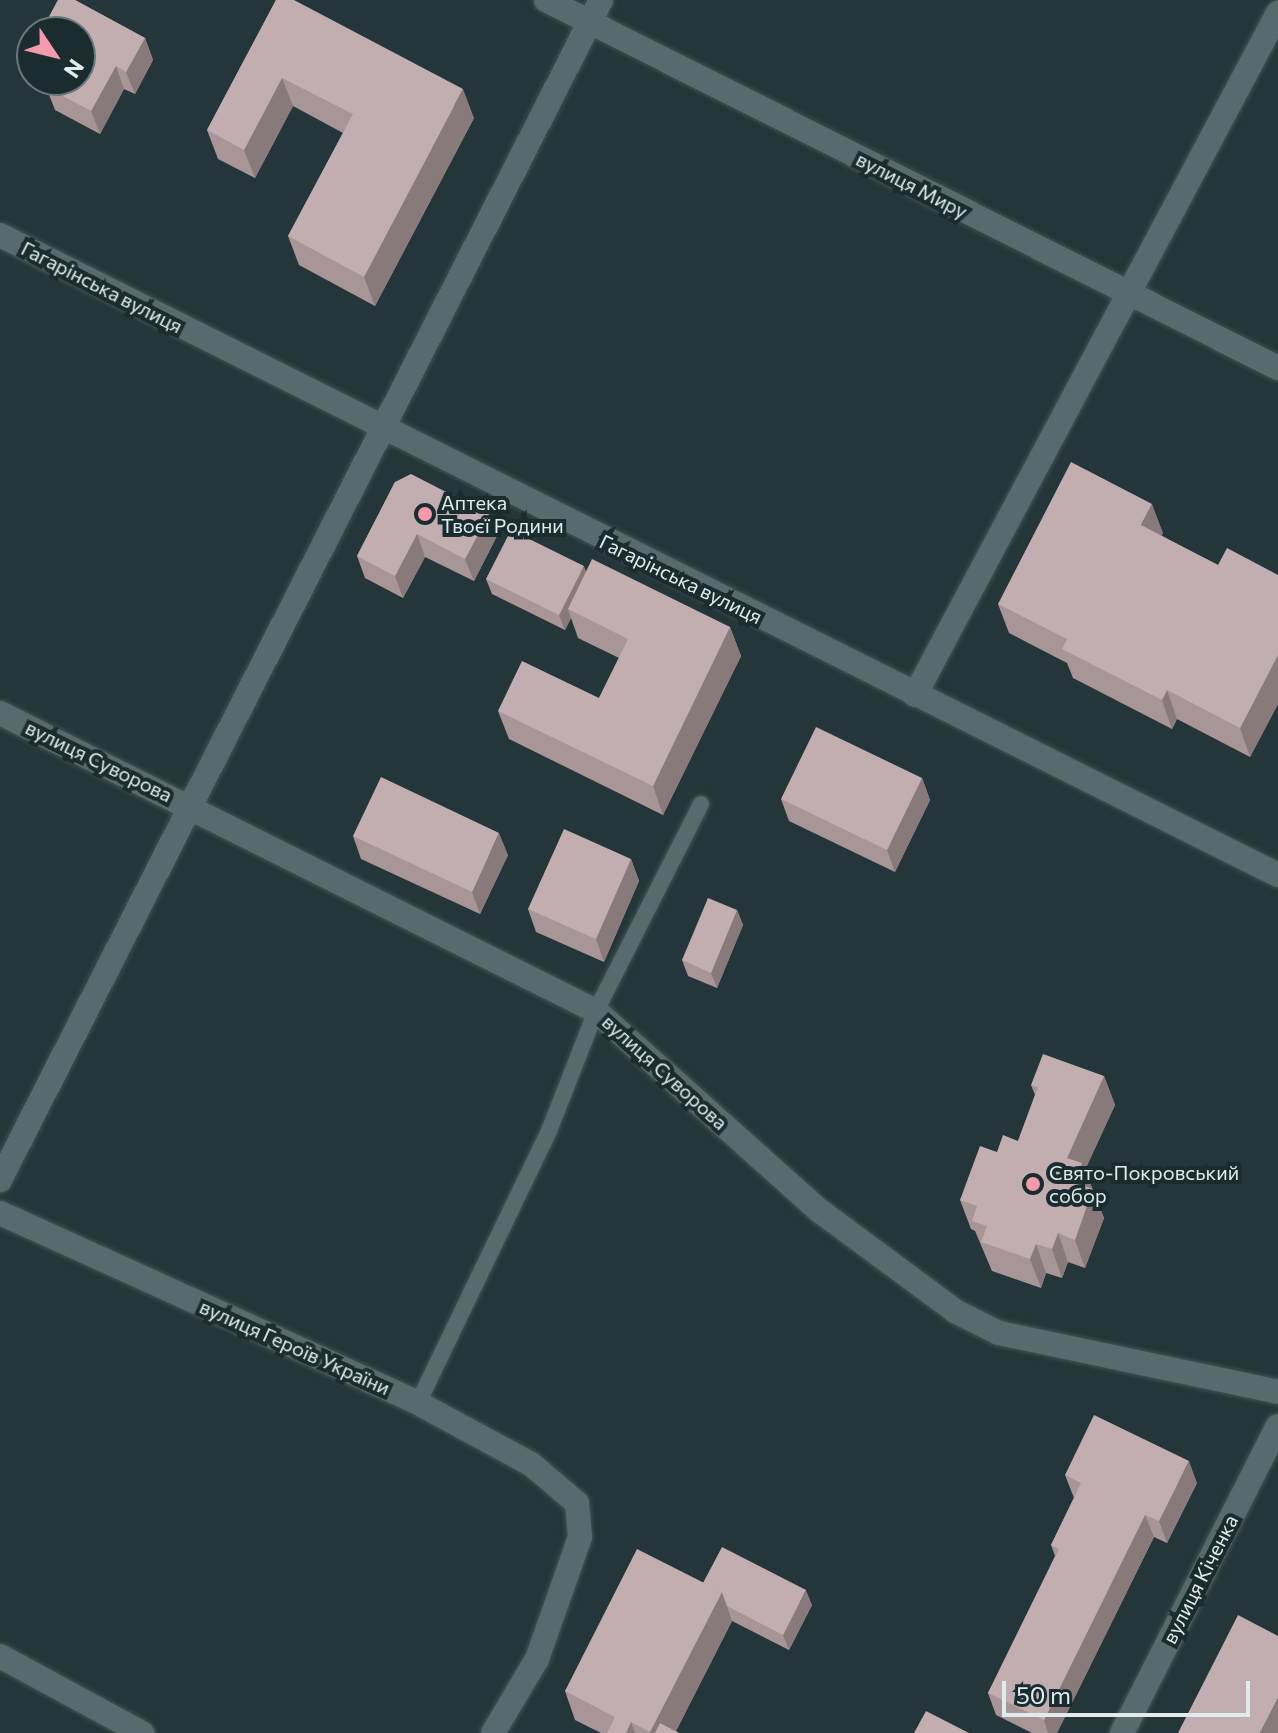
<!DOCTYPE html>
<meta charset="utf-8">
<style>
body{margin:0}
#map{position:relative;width:1278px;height:1733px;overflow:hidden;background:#243639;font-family:Commissioner,sans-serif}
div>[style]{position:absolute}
.roads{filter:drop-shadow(0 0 2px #435355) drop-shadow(0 0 2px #435355)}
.lane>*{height:16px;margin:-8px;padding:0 8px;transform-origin:8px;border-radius:8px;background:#576b6e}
.street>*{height:24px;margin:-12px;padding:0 12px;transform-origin:12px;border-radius:12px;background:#576b6e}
.secondary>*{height:24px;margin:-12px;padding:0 12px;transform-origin:12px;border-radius:12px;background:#576b6e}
.wall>*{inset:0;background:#a79597}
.shaded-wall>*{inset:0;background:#88797b}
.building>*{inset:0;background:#c2adb0}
.dots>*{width:22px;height:22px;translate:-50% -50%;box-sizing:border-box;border:4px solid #1a2c2f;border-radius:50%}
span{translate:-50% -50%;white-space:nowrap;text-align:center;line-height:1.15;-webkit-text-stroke:8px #1a2c2f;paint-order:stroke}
.street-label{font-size:20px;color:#e0ebed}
.poi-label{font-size:20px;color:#e0ebed}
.left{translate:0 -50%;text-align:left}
.north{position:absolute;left:16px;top:16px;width:80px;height:80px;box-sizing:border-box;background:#1a2c2f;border:2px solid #69787b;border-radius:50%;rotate:125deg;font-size:22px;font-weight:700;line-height:32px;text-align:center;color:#e0ebed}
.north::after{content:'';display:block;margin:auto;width:28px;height:36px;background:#f39aac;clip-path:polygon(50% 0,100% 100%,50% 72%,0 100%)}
.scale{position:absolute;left:1002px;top:1681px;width:248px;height:36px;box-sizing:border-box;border:4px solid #e0ebed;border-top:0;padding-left:10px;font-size:24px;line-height:28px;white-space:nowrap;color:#e0ebed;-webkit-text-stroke:6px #1a2c2f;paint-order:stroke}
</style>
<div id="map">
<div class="roads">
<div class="lane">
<i style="left:418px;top:1403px;width:302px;rotate:-64.3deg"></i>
<i style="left:549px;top:1131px;width:129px;rotate:-68.6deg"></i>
<i style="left:596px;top:1011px;width:232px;rotate:-63.1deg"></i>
</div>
<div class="street">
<i style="left:0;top:235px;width:1429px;rotate:26.6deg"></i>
<i style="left:915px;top:695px;width:773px;rotate:-61.98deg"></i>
<i style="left:0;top:713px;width:666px;rotate:26.57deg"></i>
<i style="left:596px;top:1011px;width:300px;rotate:41.8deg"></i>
<i style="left:820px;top:1211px;width:168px;rotate:36.5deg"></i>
<i style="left:955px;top:1311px;width:49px;rotate:26.6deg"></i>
<i style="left:999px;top:1333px;width:285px;rotate:11.9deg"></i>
<i style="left:0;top:1180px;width:1324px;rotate:-63.01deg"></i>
<i style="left:0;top:1213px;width:459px;rotate:24.4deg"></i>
<i style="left:418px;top:1403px;width:128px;rotate:28.4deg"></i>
<i style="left:531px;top:1464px;width:60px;rotate:40.3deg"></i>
<i style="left:577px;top:1503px;width:34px;rotate:85deg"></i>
<i style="left:580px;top:1537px;width:129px;rotate:109.4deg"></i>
<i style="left:537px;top:1659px;width:86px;rotate:120.7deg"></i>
<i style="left:0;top:1656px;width:162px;rotate:28.5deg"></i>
<i style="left:1122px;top:1733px;width:344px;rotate:-63.1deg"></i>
</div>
<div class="secondary">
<i style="left:546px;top:0;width:819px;rotate:26.69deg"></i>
</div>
</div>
<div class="wall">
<i style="clip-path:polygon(58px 0,75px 0,145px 38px,153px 60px,135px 94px,124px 89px,100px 134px,55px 110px,46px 87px,50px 80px,80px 80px,80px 32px,44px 32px,43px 28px)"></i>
<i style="clip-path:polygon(276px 0,474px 118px,375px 306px,299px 265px,288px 236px,343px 133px,293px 106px,255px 178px,218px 159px,207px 130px)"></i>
<i style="clip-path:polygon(395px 482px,497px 536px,474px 581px,425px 557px,403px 598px,365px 578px,357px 556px)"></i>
<i style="clip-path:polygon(1163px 533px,1161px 536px,1218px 565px,1278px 575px,1278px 704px,1250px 757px,1177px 719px,1172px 729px,1073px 678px,1067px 663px,1009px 633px,998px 604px)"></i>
<i style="clip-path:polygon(586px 572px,730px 627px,741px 656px,663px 815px,509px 739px,498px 711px,599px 698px,619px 658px,578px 638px,571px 618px,565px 630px,492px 594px,486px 579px)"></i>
<i style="clip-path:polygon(922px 778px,930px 800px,895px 872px,789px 821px,781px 799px)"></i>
<i style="clip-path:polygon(353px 836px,508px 855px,480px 914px,361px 859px)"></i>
<i style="clip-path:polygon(631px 859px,639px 881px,604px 962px,536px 932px,528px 909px)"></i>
<i style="clip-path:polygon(737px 910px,743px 925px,717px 988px,688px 976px,682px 960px)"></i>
<i style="clip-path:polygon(1104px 1076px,1115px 1105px,1085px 1170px,1104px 1218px,1085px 1268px,1068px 1262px,1062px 1278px,1046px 1273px,1041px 1288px,992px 1271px,975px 1231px,971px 1229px,960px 1200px,997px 1152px,1018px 1141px,1035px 1095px,1031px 1085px)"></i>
<i style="clip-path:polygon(1065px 1475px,1197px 1483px,1167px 1543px,1154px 1537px,1057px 1733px,1032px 1733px,996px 1715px,988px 1693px,1055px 1556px,1051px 1545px,1074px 1498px)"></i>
<i style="clip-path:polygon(703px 1583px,812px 1605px,789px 1650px,732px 1621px,676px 1731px,679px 1733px,601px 1733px,575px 1720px,565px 1691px)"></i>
</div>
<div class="shaded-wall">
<i style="clip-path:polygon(145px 38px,153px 60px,135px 94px,126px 72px)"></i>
<i style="clip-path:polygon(116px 66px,124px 89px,100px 134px,91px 111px)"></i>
<i style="clip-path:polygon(282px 78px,293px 106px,255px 178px,244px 150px)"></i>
<i style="clip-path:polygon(463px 89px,474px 118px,375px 306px,364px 277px)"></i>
<i style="clip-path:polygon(1152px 504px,1163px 533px,1152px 554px,1141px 525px)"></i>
<i style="clip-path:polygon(489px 514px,497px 536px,474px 581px,465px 559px)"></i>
<i style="clip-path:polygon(417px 534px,425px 557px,403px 598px,395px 576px)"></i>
<i style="clip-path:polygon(584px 566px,590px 582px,568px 609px,571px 618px,565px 630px,559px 615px)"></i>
<i style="clip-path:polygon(730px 627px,741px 656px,663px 815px,653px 786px)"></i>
<i style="clip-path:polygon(1278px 655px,1278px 704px,1250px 757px,1240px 728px)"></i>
<i style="clip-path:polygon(1167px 690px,1177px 719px,1172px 729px,1162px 700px)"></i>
<i style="clip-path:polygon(922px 778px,930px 800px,895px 872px,887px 850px)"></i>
<i style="clip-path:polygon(499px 833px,508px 855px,480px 914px,472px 892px)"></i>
<i style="clip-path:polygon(631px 859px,639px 881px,604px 962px,596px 939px)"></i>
<i style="clip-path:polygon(737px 910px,743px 925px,717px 988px,711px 973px)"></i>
<i style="clip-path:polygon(1104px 1076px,1115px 1105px,1085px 1170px,1104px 1218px,1085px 1268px,1075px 1240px,1067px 1158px)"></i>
<i style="clip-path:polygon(1058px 1233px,1068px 1262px,1062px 1278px,1052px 1249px)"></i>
<i style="clip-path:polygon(1036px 1244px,1046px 1273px,1041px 1288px,1030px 1259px)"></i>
<i style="clip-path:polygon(1189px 1461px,1197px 1483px,1167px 1543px,1159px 1521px)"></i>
<i style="clip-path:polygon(1145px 1515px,1154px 1537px,1057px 1733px,1048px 1733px,1044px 1720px)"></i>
<i style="clip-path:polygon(806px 1590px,812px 1605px,789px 1650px,783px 1635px)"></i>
<i style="clip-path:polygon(722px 1592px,732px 1621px,675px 1733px,651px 1733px,650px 1732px)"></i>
<i style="clip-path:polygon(1278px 1698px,1278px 1733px,1260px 1733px)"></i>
<i style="clip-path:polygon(631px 1722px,635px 1733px,626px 1733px)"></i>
</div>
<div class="building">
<i style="clip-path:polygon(58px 0,75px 0,145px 38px,126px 72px,116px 66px,91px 111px,46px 87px,50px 80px,80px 80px,80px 32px,49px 32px,43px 28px)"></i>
<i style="clip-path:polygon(276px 0,294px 0,463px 89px,364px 277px,288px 236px,353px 114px,282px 78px,244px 150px,207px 130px)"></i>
<i style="clip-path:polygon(1071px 462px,1152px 504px,1141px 525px,1218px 565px,1227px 548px,1278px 575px,1278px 655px,1240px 728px,1167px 690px,1162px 700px,1062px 649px,1067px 639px,998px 604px)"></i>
<i style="clip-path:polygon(411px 474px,489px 514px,465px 559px,417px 534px,395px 576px,357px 556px,395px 482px)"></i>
<i style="clip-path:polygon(511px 530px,584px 566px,559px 615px,486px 579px)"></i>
<i style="clip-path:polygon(592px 559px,730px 627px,653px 786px,498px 711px,522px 661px,599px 698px,628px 639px,568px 609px)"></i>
<i style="clip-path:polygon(816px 727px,922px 778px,887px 850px,781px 799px)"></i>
<i style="clip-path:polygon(381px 777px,499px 833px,472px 892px,353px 836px)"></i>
<i style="clip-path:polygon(564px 829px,631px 859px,596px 939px,528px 909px)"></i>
<i style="clip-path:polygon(708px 898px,737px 910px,711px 973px,682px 960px)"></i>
<i style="clip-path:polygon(1043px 1054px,1104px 1076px,1067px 1158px,1082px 1163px,1075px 1183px,1093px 1189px,1075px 1240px,1058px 1233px,1052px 1249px,1036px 1244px,1030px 1259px,981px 1242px,987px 1226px,972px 1221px,977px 1206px,960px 1200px,980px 1146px,997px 1152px,1003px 1135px,1018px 1141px,1038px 1087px,1031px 1085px)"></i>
<i style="clip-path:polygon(1094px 1415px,1189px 1461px,1159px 1521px,1145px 1515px,1044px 1720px,988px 1693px,1059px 1549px,1051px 1545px,1081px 1483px,1065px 1475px)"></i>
<i style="clip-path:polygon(722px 1547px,806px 1590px,783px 1635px,727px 1606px,722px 1592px,703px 1583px)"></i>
<i style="clip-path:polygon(637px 1549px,722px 1592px,650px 1732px,631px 1722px,626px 1733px,607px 1733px,615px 1717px,565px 1691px)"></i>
<i style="clip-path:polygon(1238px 1615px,1278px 1636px,1278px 1698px,1260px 1733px,1178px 1733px)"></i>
<i style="clip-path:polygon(926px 1711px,969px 1733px,914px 1733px)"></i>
<i style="clip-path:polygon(660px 1723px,679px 1733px,655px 1733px)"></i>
</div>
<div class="dots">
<i style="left:425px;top:514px;background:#f39aac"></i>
<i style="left:1033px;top:1184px;background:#f39aac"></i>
</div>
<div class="street-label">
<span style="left:912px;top:185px;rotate:27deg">вулиця Миру</span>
<span style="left:102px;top:287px;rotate:27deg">Гагарінська вулиця</span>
<span style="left:681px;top:579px;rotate:26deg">Гагарінська вулиця</span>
<span style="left:99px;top:761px;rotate:26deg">вулиця Суворова</span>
<span style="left:665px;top:1072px;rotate:42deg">вулиця Суворова</span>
<span style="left:295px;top:1347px;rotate:24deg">вулиця Героїв України</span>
<span style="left:1200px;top:1579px;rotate:-63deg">вулиця Кіченка</span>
</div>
<div class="poi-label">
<span class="left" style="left:441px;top:514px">Аптека<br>Твоєї Родини</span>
<span class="left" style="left:1049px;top:1184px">Свято-Покровський<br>собор</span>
</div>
<div class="north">N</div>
<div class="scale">50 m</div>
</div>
